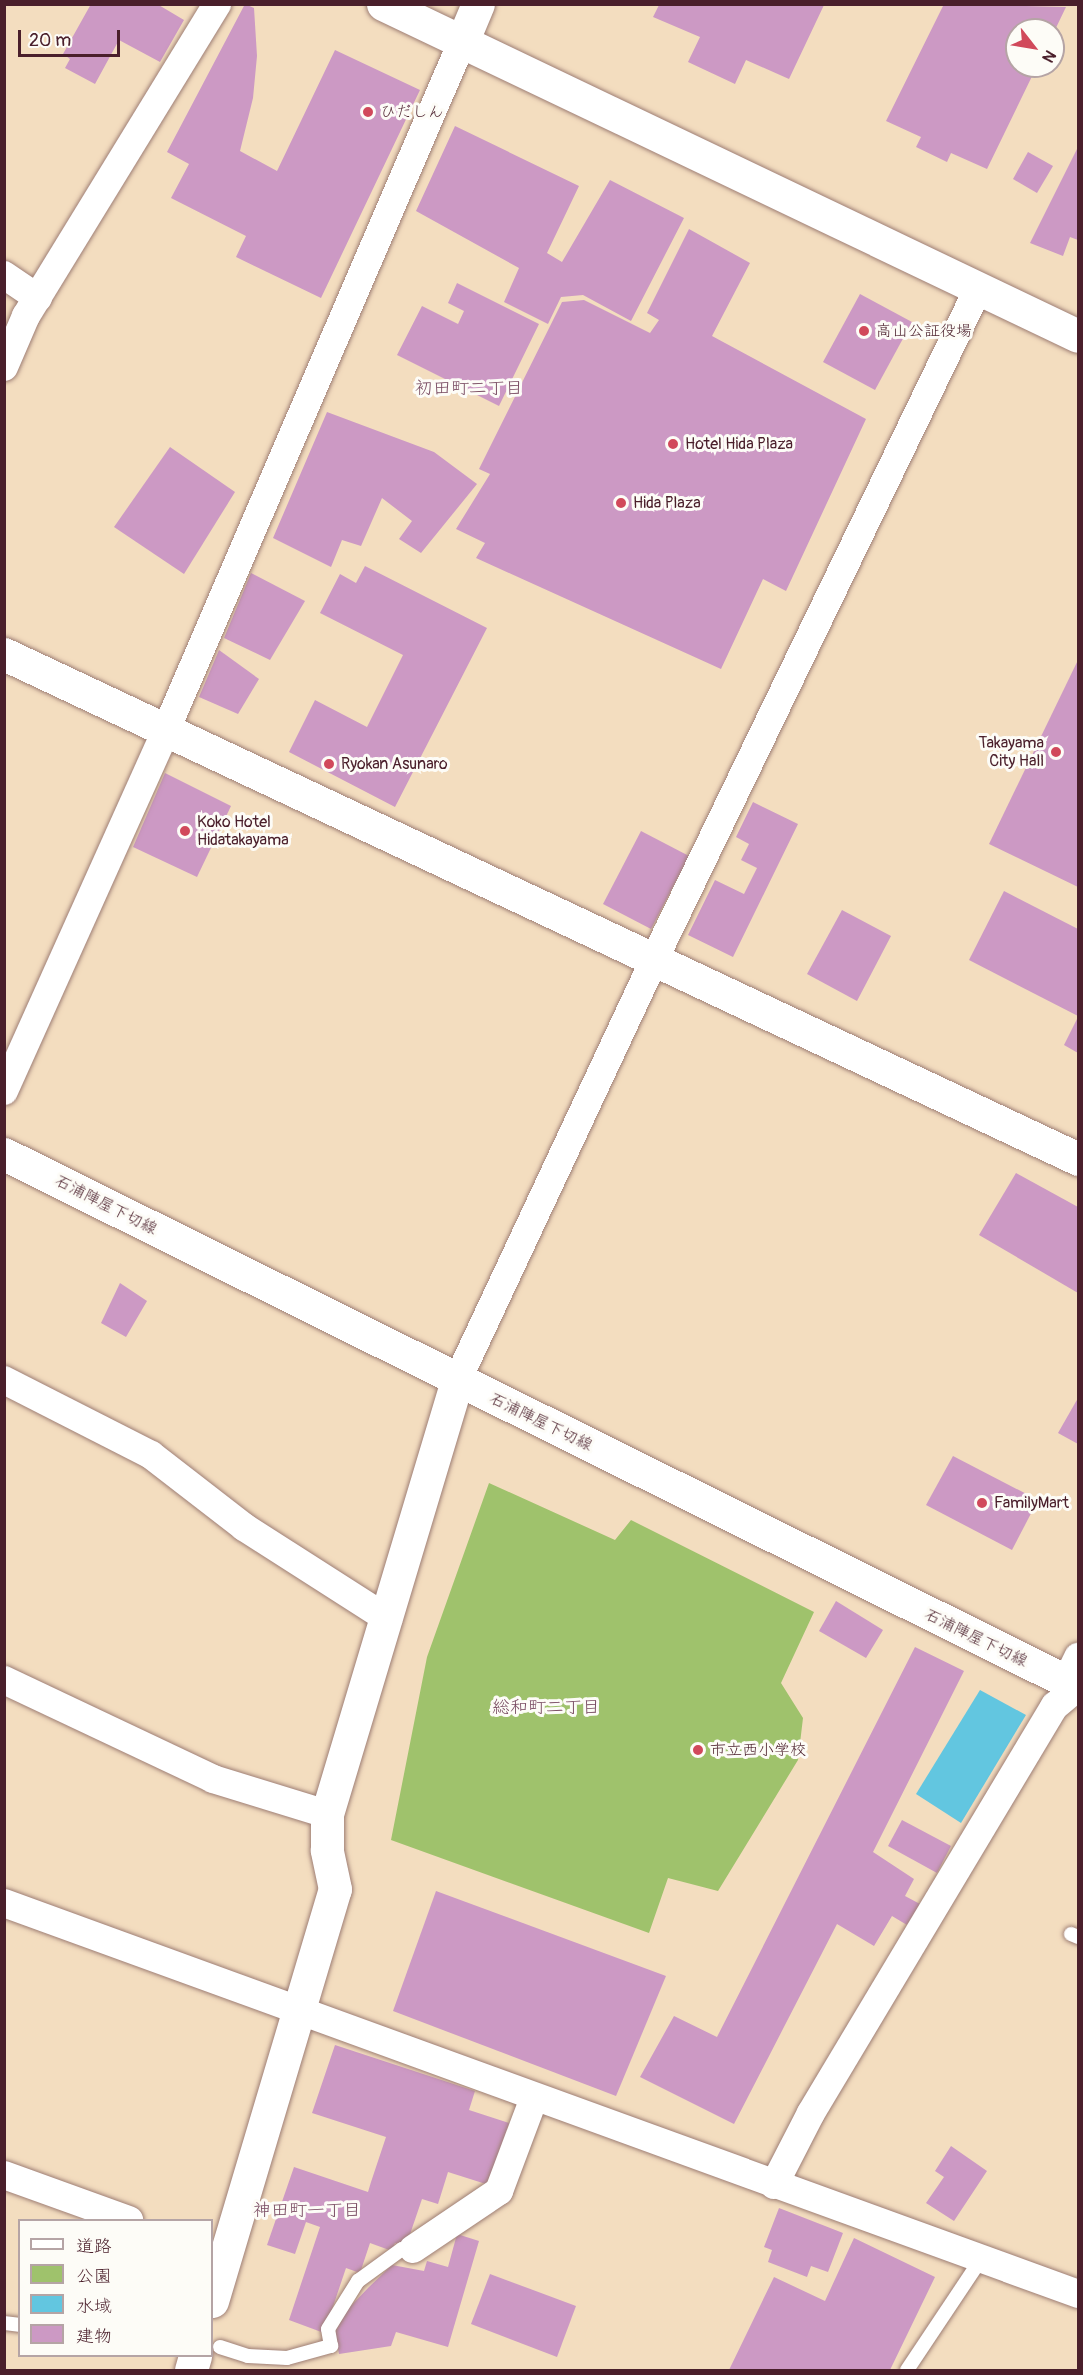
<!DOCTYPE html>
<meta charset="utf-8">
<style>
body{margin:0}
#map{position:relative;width:1083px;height:2375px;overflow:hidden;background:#f3ddbf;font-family:Pangolin,"Klee One",sans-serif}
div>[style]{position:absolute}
.green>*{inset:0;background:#9fc26c}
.water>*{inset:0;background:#62c6e0}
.building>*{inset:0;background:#cc99c4}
.roads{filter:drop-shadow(0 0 2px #9e7e75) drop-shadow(0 0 2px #9e7e75)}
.service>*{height:14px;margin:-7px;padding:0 7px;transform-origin:7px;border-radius:7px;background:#fff}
.minor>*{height:28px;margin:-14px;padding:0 14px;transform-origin:14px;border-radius:14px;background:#fff}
.tertiary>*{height:33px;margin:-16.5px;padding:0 16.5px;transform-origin:16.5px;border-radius:16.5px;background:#fff}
.secondary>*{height:33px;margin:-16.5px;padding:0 16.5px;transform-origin:16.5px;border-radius:16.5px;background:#fff}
.dots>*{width:16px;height:16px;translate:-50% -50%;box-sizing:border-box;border:3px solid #fdfcf7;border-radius:50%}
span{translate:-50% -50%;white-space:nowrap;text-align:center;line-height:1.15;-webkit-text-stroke:6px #fdfcf7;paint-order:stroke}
.poi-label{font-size:16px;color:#4a1f2b}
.left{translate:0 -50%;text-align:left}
.right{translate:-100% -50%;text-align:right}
.street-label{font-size:16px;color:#4a1f2b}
.neighbourhood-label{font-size:18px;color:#784a61}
.frame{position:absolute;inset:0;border:6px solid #4a1f2b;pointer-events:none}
.legend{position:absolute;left:18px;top:2219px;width:195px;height:138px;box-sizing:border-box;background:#fdfcf7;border:2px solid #b5a4a5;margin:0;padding:8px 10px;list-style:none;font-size:18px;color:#4a1f2b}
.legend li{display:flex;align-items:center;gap:12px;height:30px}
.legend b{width:30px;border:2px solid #b5a4a5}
.north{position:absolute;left:1005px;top:18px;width:60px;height:60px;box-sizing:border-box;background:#fdfcf7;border:2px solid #b5a4a5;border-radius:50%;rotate:121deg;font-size:16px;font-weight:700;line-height:24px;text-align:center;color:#4a1f2b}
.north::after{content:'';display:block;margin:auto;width:21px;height:27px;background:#d1495b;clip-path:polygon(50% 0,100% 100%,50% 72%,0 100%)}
.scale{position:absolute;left:18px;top:30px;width:102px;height:27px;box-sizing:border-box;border:3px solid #4a1f2b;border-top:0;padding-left:8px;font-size:18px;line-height:21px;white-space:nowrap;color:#4a1f2b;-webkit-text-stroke:4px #fdfcf7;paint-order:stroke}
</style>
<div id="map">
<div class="green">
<i style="clip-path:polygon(489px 1483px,615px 1540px,631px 1520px,814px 1612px,781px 1683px,803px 1718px,798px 1760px,718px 1891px,668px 1878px,649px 1933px,391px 1840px,427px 1657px)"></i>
</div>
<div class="water">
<i style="clip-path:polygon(980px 1690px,1026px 1715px,961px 1823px,916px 1794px)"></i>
</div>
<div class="building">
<i style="clip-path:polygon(91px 4px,157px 4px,184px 20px,160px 62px,119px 40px,95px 84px,65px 68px,70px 59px,63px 54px)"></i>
<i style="clip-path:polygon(245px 4px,254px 8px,257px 56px,253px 98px,240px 151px,277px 171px,335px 50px,420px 90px,321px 298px,236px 257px,246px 236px,171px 198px,189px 164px,167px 152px)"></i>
<i style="clip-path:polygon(944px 4px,1066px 7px,1053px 34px,1053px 30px,1017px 30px,1017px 66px,1037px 66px,987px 169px,951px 153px,947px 162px,916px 147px,921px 137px,886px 121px)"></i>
<i style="clip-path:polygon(659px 5px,824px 5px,789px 79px,746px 60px,735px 84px,688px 62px,700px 37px,653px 17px)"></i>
<i style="clip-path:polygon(455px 126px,579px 186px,547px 253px,562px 262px,610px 180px,684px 218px,631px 321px,583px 295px,561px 297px,548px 324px,504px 302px,519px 268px,416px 211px)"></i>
<i style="clip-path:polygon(1078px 147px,1078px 240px,1070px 237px,1063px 256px,1030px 243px)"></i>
<i style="clip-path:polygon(1028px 152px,1053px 166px,1037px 193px,1013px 179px)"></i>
<i style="clip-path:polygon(689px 229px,750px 263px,712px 336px,866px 419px,786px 591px,763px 579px,721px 669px,476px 558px,485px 543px,456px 529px,490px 474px,479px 469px,562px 302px,584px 300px,650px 333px,659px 320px,647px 313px)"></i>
<i style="clip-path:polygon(457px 283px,539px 324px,499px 406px,397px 355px,422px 306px,458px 324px,464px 311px,448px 303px)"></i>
<i style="clip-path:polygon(860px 294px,912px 322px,875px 390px,823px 362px)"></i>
<i style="clip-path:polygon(327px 412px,434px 452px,477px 484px,421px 553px,399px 539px,412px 521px,382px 498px,361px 546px,342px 540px,331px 567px,273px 538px)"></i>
<i style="clip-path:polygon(170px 447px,235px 492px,184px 574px,114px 527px)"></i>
<i style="clip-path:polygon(365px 566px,487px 628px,395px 807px,289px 752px,315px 700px,367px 727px,403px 655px,320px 613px,340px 574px,356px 583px)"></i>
<i style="clip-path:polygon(251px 573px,305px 601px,270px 660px,224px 638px)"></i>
<i style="clip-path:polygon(219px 650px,259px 679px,238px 714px,199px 697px)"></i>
<i style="clip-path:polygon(1078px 660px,1078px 887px,989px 844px)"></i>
<i style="clip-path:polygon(165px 773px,231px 806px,197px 877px,133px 847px)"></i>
<i style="clip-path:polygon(753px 802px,798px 824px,733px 957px,688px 935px,715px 880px,744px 894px,757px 868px,741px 860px,749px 844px,736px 837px)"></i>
<i style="clip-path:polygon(641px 831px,689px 856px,651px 929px,603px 904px)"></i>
<i style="clip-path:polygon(1004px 891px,1078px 929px,1078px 1016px,969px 960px)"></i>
<i style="clip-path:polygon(842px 910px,891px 936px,857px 1001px,807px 974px)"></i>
<i style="clip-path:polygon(1078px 1017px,1078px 1053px,1064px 1045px)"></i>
<i style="clip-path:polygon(1016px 1173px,1078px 1207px,1078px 1293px,979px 1235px)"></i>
<i style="clip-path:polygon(120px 1283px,147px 1301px,126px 1337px,101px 1323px)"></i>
<i style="clip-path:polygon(1078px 1398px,1078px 1444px,1058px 1433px)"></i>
<i style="clip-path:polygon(953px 1456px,1038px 1500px,1012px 1550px,926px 1505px)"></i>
<i style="clip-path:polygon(836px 1601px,883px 1630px,866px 1658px,819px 1631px)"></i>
<i style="clip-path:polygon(915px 1647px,964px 1671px,873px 1852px,914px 1879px,905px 1896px,920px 1904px,907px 1925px,892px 1916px,874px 1946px,837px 1924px,734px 2124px,640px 2077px,674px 2016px,717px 2037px)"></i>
<i style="clip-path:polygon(902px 1820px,951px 1846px,937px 1873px,888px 1846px)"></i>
<i style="clip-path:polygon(436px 1891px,666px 1976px,616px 2096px,393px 2011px)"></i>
<i style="clip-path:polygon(335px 2045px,475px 2091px,469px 2110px,509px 2123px,489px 2185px,448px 2172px,438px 2204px,422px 2199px,406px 2246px,395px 2243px,392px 2251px,370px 2243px,360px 2273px,346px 2268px,324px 2333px,289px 2320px,320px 2227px,306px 2222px,295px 2254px,267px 2245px,294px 2167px,368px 2192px,371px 2182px,386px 2137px,312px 2113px)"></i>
<i style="clip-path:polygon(951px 2146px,987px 2171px,954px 2221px,926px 2203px,944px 2177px,935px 2171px)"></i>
<i style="clip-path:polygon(779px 2208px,843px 2233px,828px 2272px,811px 2266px,807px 2277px,768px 2262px,772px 2250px,764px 2247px)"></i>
<i style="clip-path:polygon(457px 2234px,479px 2241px,448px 2347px,396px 2332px,391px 2346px,339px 2354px,335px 2332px,348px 2309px,369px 2287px,392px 2265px,424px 2271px,427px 2261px,448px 2267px)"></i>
<i style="clip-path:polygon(854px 2238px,935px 2277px,890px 2370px,729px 2370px,774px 2277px,825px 2301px)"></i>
<i style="clip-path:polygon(490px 2274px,576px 2306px,557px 2357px,471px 2324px)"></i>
</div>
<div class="roads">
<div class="service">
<i style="left:1071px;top:1934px;width:8px;rotate:23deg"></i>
<i style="left:4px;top:2323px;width:16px;rotate:7deg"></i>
<i style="left:220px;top:2347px;width:29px;rotate:18deg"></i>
<i style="left:248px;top:2356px;width:39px;rotate:3deg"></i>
<i style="left:287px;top:2358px;width:46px;rotate:-15.3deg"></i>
<i style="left:331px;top:2346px;width:17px;rotate:-100deg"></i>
<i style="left:328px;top:2329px;width:57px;rotate:-58deg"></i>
<i style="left:358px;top:2281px;width:54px;rotate:-36deg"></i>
<i style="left:402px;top:2249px;width:11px"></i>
<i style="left:907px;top:2370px;width:133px;rotate:-56.3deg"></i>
</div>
<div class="minor">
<i style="left:4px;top:275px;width:41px;rotate:34.1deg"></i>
<i style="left:4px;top:367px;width:56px;rotate:-66.7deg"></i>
<i style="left:26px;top:316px;width:366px;rotate:-58.5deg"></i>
<i style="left:4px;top:1091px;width:396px;rotate:-65.8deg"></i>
<i style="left:166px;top:730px;width:749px;rotate:-66.72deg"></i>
<i style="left:4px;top:1380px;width:165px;rotate:27deg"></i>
<i style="left:151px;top:1455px;width:118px;rotate:37.7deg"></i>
<i style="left:244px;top:1527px;width:171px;rotate:32.6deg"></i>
<i style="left:457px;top:1381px;width:495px;rotate:-64.9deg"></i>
<i style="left:667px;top:933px;width:717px;rotate:-64.22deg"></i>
<i style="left:4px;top:1680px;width:231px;rotate:25.3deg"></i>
<i style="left:213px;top:1779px;width:119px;rotate:17.1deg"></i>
<i style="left:1066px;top:1682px;width:28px;rotate:-64deg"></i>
<i style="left:4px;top:1903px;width:1143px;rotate:20deg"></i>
<i style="left:4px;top:2175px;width:133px;rotate:19.8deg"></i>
<i style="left:774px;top:2185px;width:81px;rotate:-62.8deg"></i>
<i style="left:811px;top:2113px;width:475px;rotate:-59.1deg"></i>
<i style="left:1055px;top:1706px;width:30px;rotate:-40deg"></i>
<i style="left:413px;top:2249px;width:104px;rotate:-34deg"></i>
<i style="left:499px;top:2191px;width:99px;rotate:-69.4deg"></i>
</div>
<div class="tertiary">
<i style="left:383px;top:4px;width:770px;rotate:25.53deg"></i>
<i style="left:462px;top:42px;width:41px;rotate:-67.2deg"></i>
<i style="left:4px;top:654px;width:1187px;rotate:25.18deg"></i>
<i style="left:212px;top:2301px;width:430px;rotate:-73.4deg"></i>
<i style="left:335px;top:1889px;width:40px;rotate:-102deg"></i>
<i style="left:327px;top:1850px;width:36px;rotate:-90deg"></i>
<i style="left:327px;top:1814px;width:452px;rotate:-73.3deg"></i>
<i style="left:191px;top:2370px;width:15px;rotate:-74deg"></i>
</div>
<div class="secondary">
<i style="left:4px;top:1154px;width:1199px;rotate:26.39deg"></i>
</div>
</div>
<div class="dots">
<i style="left:368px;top:112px;background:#d1495b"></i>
<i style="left:864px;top:331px;background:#d1495b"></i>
<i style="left:673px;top:444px;background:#d1495b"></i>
<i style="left:621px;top:503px;background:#d1495b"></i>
<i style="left:1056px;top:752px;background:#d1495b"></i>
<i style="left:329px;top:764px;background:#d1495b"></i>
<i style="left:185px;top:831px;background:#d1495b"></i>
<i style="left:982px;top:1503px;background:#d1495b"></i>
<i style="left:698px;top:1750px;background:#d1495b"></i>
</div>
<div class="poi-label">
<span class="left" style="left:380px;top:112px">ひだしん</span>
<span class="left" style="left:876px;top:331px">高山公証役場</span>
<span class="left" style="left:685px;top:444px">Hotel Hida Plaza</span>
<span class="left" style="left:633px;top:503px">Hida Plaza</span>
<span class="right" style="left:1044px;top:752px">Takayama<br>City Hall</span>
<span class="left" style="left:341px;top:764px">Ryokan Asunaro</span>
<span class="left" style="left:197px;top:831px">Koko Hotel<br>Hidatakayama</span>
<span class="left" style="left:994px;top:1503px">FamilyMart</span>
<span class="left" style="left:710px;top:1750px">市立西小学校</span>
</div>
<div class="street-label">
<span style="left:106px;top:1205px;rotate:27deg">石浦陣屋下切線</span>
<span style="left:541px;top:1422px;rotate:26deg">石浦陣屋下切線</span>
<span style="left:976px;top:1638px;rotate:26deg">石浦陣屋下切線</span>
</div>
<div class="neighbourhood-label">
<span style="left:469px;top:389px">初田町二丁目</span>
<span style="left:546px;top:1708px">総和町二丁目</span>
<span style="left:307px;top:2211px">神田町一丁目</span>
</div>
<div class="frame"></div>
<ul class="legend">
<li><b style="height:8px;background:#fff"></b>道路</li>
<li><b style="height:16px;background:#9fc26c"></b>公園</li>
<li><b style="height:16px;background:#62c6e0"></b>水域</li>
<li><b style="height:16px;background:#cc99c4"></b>建物</li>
</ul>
<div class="north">N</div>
<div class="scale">20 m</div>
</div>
